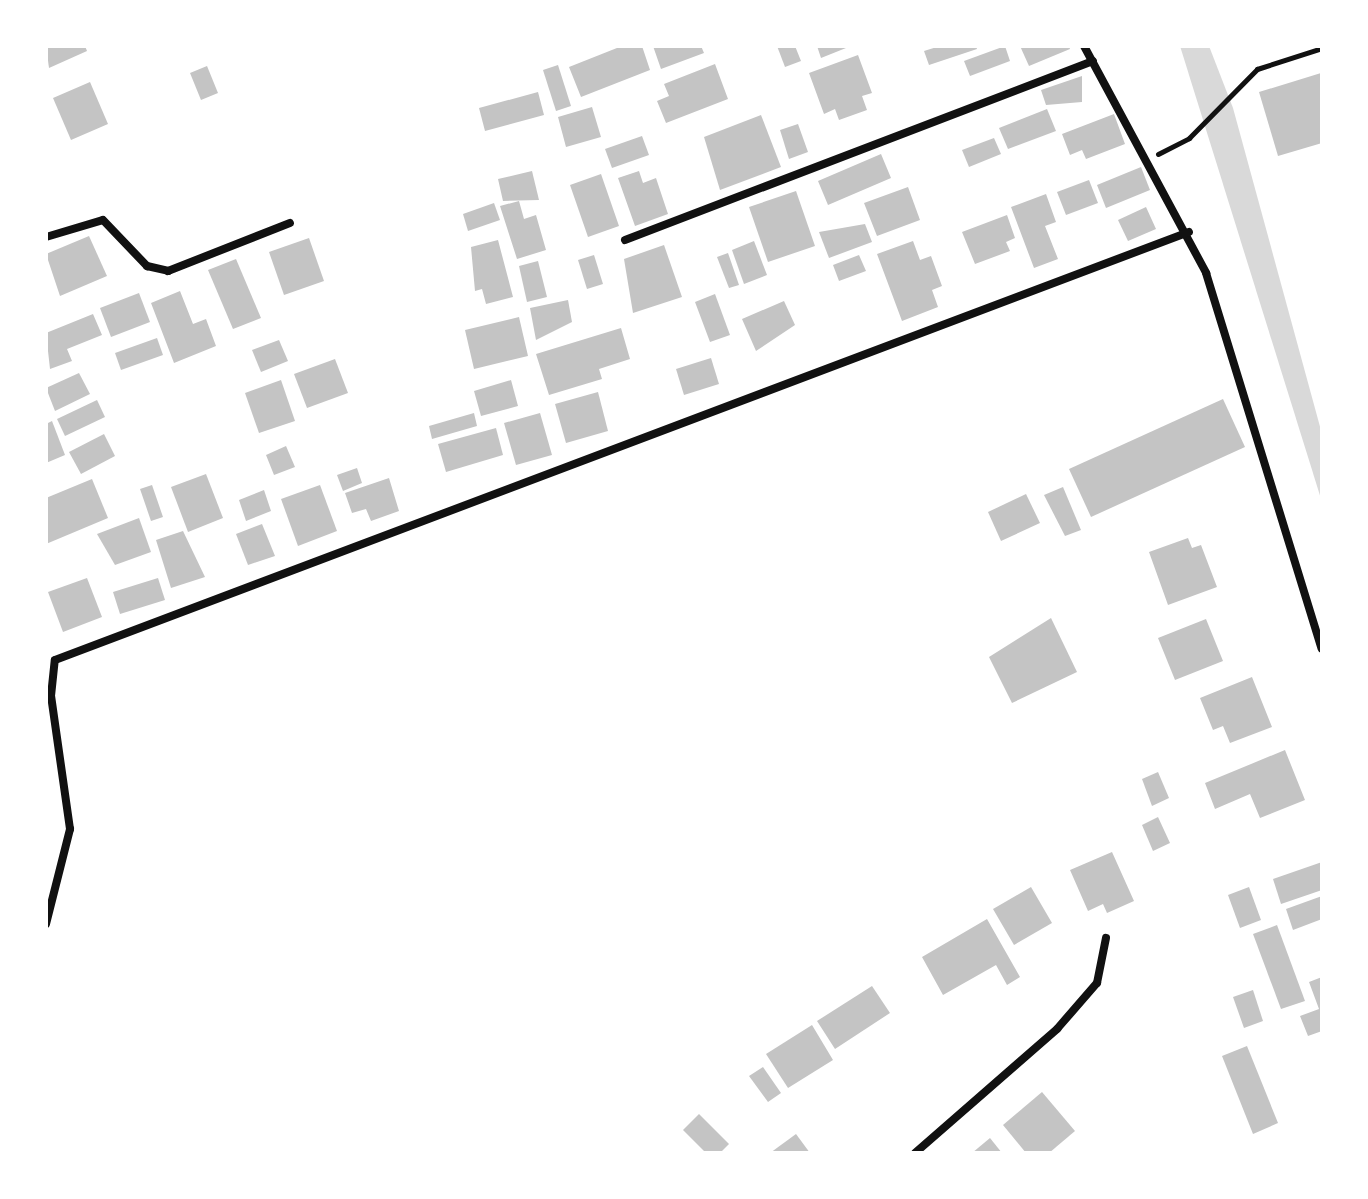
<!DOCTYPE html>
<style>
body{margin:0}
#map{position:relative;width:1368px;height:1199px;overflow:hidden;background:#fff;font-family:"Golos Text",sans-serif}
div>[style]{position:absolute}
.water>*{inset:0;background:#d9d9d9}
.building>*{inset:0;background:#c4c4c4}
.path>*{height:5px;margin:-2.5px;padding:0 2.5px;transform-origin:2.5px;border-radius:2.5px;background:#111}
.minor>*{height:8px;margin:-4px;padding:0 4px;transform-origin:4px;border-radius:4px;background:#111}
span{translate:-50% -50%;white-space:nowrap;text-align:center;line-height:1.15;-webkit-text-stroke:7px #fff;paint-order:stroke}
.frame{position:absolute;inset:0;border:48px solid #fff;pointer-events:none}
</style>
<div id="map">
<div class="water">
<i style="clip-path:polygon(1180px 46px,1209px 46px,1233px 108px,1322px 434px,1322px 502px)"></i>
</div>
<div class="building">
<i style="clip-path:polygon(46px 46px,85px 46px,87px 51px,49px 68px)"></i>
<i style="clip-path:polygon(622px 46px,642px 46px,650px 70px,581px 97px,569px 67px)"></i>
<i style="clip-path:polygon(653px 46px,701px 46px,704px 53px,661px 69px)"></i>
<i style="clip-path:polygon(777px 46px,795px 46px,801px 61px,785px 67px)"></i>
<i style="clip-path:polygon(817px 46px,851px 46px,821px 58px)"></i>
<i style="clip-path:polygon(940px 46px,976px 46px,977px 49px,929px 65px,924px 51px)"></i>
<i style="clip-path:polygon(1005px 46px,1010px 61px,970px 76px,964px 61px)"></i>
<i style="clip-path:polygon(1020px 46px,1069px 46px,1070px 49px,1029px 66px)"></i>
<i style="clip-path:polygon(858px 55px,872px 93px,862px 96px,867px 110px,839px 120px,835px 109px,824px 114px,809px 73px)"></i>
<i style="clip-path:polygon(715px 64px,728px 99px,666px 123px,657px 101px,669px 96px,664px 84px)"></i>
<i style="clip-path:polygon(558px 65px,571px 106px,556px 111px,543px 70px)"></i>
<i style="clip-path:polygon(207px 66px,218px 93px,201px 100px,190px 73px)"></i>
<i style="clip-path:polygon(1321px 73px,1322px 143px,1278px 156px,1259px 92px)"></i>
<i style="clip-path:polygon(1082px 76px,1082px 102px,1046px 105px,1041px 90px)"></i>
<i style="clip-path:polygon(90px 82px,108px 124px,71px 140px,53px 98px)"></i>
<i style="clip-path:polygon(538px 92px,544px 115px,485px 131px,479px 108px)"></i>
<i style="clip-path:polygon(592px 107px,601px 137px,566px 147px,558px 117px)"></i>
<i style="clip-path:polygon(1047px 109px,1056px 131px,1008px 149px,999px 128px)"></i>
<i style="clip-path:polygon(1114px 114px,1125px 144px,1086px 159px,1082px 150px,1070px 155px,1062px 134px)"></i>
<i style="clip-path:polygon(761px 115px,781px 167px,720px 190px,704px 137px)"></i>
<i style="clip-path:polygon(798px 124px,808px 152px,789px 159px,780px 130px)"></i>
<i style="clip-path:polygon(642px 136px,649px 155px,612px 168px,605px 149px)"></i>
<i style="clip-path:polygon(994px 138px,1001px 154px,969px 167px,962px 150px)"></i>
<i style="clip-path:polygon(881px 154px,891px 178px,828px 205px,818px 181px)"></i>
<i style="clip-path:polygon(1141px 167px,1150px 190px,1106px 208px,1097px 185px)"></i>
<i style="clip-path:polygon(532px 171px,539px 200px,503px 201px,498px 179px)"></i>
<i style="clip-path:polygon(639px 171px,643px 183px,656px 178px,668px 214px,635px 226px,618px 178px)"></i>
<i style="clip-path:polygon(601px 174px,619px 226px,588px 237px,570px 185px)"></i>
<i style="clip-path:polygon(1089px 180px,1098px 203px,1066px 215px,1057px 192px)"></i>
<i style="clip-path:polygon(908px 187px,920px 220px,877px 236px,864px 203px)"></i>
<i style="clip-path:polygon(796px 191px,815px 246px,768px 262px,749px 207px)"></i>
<i style="clip-path:polygon(1046px 194px,1056px 222px,1045px 226px,1058px 259px,1034px 268px,1011px 207px)"></i>
<i style="clip-path:polygon(519px 201px,524px 219px,536px 215px,546px 250px,517px 259px,500px 206px)"></i>
<i style="clip-path:polygon(494px 203px,500px 220px,468px 231px,463px 214px)"></i>
<i style="clip-path:polygon(1146px 207px,1156px 229px,1128px 241px,1118px 220px)"></i>
<i style="clip-path:polygon(1007px 215px,1015px 238px,1006px 242px,1010px 251px,975px 264px,962px 232px)"></i>
<i style="clip-path:polygon(865px 224px,872px 242px,829px 258px,819px 232px)"></i>
<i style="clip-path:polygon(89px 236px,107px 276px,60px 296px,46px 254px)"></i>
<i style="clip-path:polygon(309px 238px,324px 281px,284px 295px,269px 252px)"></i>
<i style="clip-path:polygon(498px 240px,513px 297px,486px 304px,482px 289px,475px 291px,471px 247px)"></i>
<i style="clip-path:polygon(754px 241px,767px 275px,744px 284px,732px 250px)"></i>
<i style="clip-path:polygon(913px 241px,920px 260px,931px 256px,942px 286px,932px 290px,938px 307px,902px 321px,877px 254px)"></i>
<i style="clip-path:polygon(664px 245px,682px 297px,633px 313px,624px 259px)"></i>
<i style="clip-path:polygon(728px 253px,739px 285px,729px 288px,717px 257px)"></i>
<i style="clip-path:polygon(594px 255px,603px 284px,587px 289px,578px 260px)"></i>
<i style="clip-path:polygon(859px 255px,866px 271px,839px 281px,833px 265px)"></i>
<i style="clip-path:polygon(236px 259px,261px 318px,233px 329px,208px 270px)"></i>
<i style="clip-path:polygon(538px 261px,547px 297px,527px 302px,519px 266px)"></i>
<i style="clip-path:polygon(180px 291px,193px 324px,206px 319px,216px 346px,174px 363px,151px 303px)"></i>
<i style="clip-path:polygon(139px 293px,150px 322px,111px 337px,100px 308px)"></i>
<i style="clip-path:polygon(715px 294px,730px 335px,710px 342px,695px 302px)"></i>
<i style="clip-path:polygon(568px 300px,572px 322px,536px 340px,530px 308px)"></i>
<i style="clip-path:polygon(784px 301px,795px 325px,756px 351px,742px 319px)"></i>
<i style="clip-path:polygon(93px 314px,102px 335px,67px 349px,72px 361px,50px 369px,46px 333px)"></i>
<i style="clip-path:polygon(519px 317px,528px 356px,474px 369px,465px 330px)"></i>
<i style="clip-path:polygon(621px 328px,630px 359px,599px 369px,602px 379px,549px 395px,536px 354px)"></i>
<i style="clip-path:polygon(157px 338px,163px 355px,121px 370px,115px 353px)"></i>
<i style="clip-path:polygon(279px 340px,288px 361px,261px 372px,252px 350px)"></i>
<i style="clip-path:polygon(711px 358px,719px 384px,684px 395px,676px 369px)"></i>
<i style="clip-path:polygon(335px 359px,348px 393px,307px 408px,294px 374px)"></i>
<i style="clip-path:polygon(79px 373px,90px 394px,55px 411px,46px 388px)"></i>
<i style="clip-path:polygon(281px 380px,295px 421px,259px 433px,245px 393px)"></i>
<i style="clip-path:polygon(511px 380px,518px 406px,481px 416px,474px 391px)"></i>
<i style="clip-path:polygon(598px 392px,608px 431px,566px 443px,555px 404px)"></i>
<i style="clip-path:polygon(1223px 399px,1245px 447px,1091px 517px,1069px 469px)"></i>
<i style="clip-path:polygon(97px 400px,105px 417px,65px 436px,57px 419px)"></i>
<i style="clip-path:polygon(474px 413px,477px 426px,432px 439px,429px 426px)"></i>
<i style="clip-path:polygon(540px 413px,552px 455px,516px 465px,504px 423px)"></i>
<i style="clip-path:polygon(52px 421px,65px 455px,46px 463px,46px 424px)"></i>
<i style="clip-path:polygon(496px 428px,503px 455px,446px 472px,438px 444px)"></i>
<i style="clip-path:polygon(104px 434px,115px 456px,81px 474px,69px 452px)"></i>
<i style="clip-path:polygon(286px 446px,295px 467px,274px 475px,266px 455px)"></i>
<i style="clip-path:polygon(357px 468px,362px 483px,343px 491px,337px 475px)"></i>
<i style="clip-path:polygon(206px 474px,223px 518px,188px 532px,171px 487px)"></i>
<i style="clip-path:polygon(389px 478px,399px 511px,371px 521px,366px 509px,352px 513px,345px 493px)"></i>
<i style="clip-path:polygon(92px 479px,108px 518px,46px 544px,46px 498px)"></i>
<i style="clip-path:polygon(152px 485px,163px 517px,151px 521px,140px 489px)"></i>
<i style="clip-path:polygon(320px 485px,337px 531px,298px 546px,281px 499px)"></i>
<i style="clip-path:polygon(1063px 487px,1081px 530px,1065px 536px,1044px 495px)"></i>
<i style="clip-path:polygon(264px 490px,271px 511px,246px 521px,239px 500px)"></i>
<i style="clip-path:polygon(1026px 494px,1040px 523px,1001px 541px,988px 512px)"></i>
<i style="clip-path:polygon(139px 518px,151px 552px,115px 565px,97px 534px)"></i>
<i style="clip-path:polygon(262px 524px,275px 556px,248px 565px,236px 534px)"></i>
<i style="clip-path:polygon(183px 531px,205px 577px,171px 588px,156px 540px)"></i>
<i style="clip-path:polygon(1188px 538px,1192px 548px,1201px 545px,1217px 587px,1168px 605px,1149px 552px)"></i>
<i style="clip-path:polygon(87px 578px,102px 617px,63px 632px,48px 592px)"></i>
<i style="clip-path:polygon(158px 578px,165px 600px,120px 614px,113px 592px)"></i>
<i style="clip-path:polygon(1051px 618px,1077px 672px,1012px 703px,989px 657px)"></i>
<i style="clip-path:polygon(1206px 619px,1223px 661px,1175px 680px,1158px 638px)"></i>
<i style="clip-path:polygon(1252px 677px,1272px 727px,1230px 743px,1223px 726px,1213px 730px,1200px 698px)"></i>
<i style="clip-path:polygon(1285px 750px,1305px 800px,1260px 818px,1250px 794px,1215px 809px,1205px 783px)"></i>
<i style="clip-path:polygon(1158px 772px,1169px 798px,1152px 806px,1142px 779px)"></i>
<i style="clip-path:polygon(1158px 817px,1170px 843px,1153px 851px,1142px 825px)"></i>
<i style="clip-path:polygon(1112px 852px,1134px 901px,1107px 913px,1103px 904px,1088px 911px,1070px 870px)"></i>
<i style="clip-path:polygon(1322px 862px,1322px 890px,1281px 904px,1273px 879px)"></i>
<i style="clip-path:polygon(1031px 887px,1052px 923px,1014px 945px,993px 909px)"></i>
<i style="clip-path:polygon(1249px 887px,1261px 920px,1240px 928px,1228px 895px)"></i>
<i style="clip-path:polygon(1322px 896px,1322px 919px,1293px 930px,1286px 909px)"></i>
<i style="clip-path:polygon(987px 919px,1020px 977px,1007px 985px,996px 965px,943px 995px,922px 957px)"></i>
<i style="clip-path:polygon(1277px 925px,1305px 1001px,1281px 1009px,1253px 934px)"></i>
<i style="clip-path:polygon(1322px 977px,1322px 1031px,1308px 1036px,1300px 1016px,1319px 1009px,1309px 982px)"></i>
<i style="clip-path:polygon(872px 986px,890px 1013px,835px 1049px,817px 1021px)"></i>
<i style="clip-path:polygon(1253px 990px,1263px 1021px,1244px 1028px,1233px 997px)"></i>
<i style="clip-path:polygon(812px 1025px,833px 1060px,788px 1088px,766px 1054px)"></i>
<i style="clip-path:polygon(1247px 1046px,1278px 1123px,1253px 1134px,1222px 1056px)"></i>
<i style="clip-path:polygon(763px 1067px,781px 1093px,768px 1102px,749px 1076px)"></i>
<i style="clip-path:polygon(1042px 1092px,1075px 1131px,1049px 1153px,1026px 1153px,1003px 1125px)"></i>
<i style="clip-path:polygon(699px 1114px,729px 1144px,720px 1153px,706px 1153px,683px 1130px)"></i>
<i style="clip-path:polygon(796px 1134px,810px 1153px,770px 1153px)"></i>
<i style="clip-path:polygon(990px 1138px,1002px 1153px,972px 1153px)"></i>
</div>
<div class="path">
<i style="left:1158px;top:154px;width:35px;rotate:-27deg"></i>
<i style="left:1189px;top:138px;width:97px;rotate:-45.4deg"></i>
<i style="left:1257px;top:69px;width:68px;rotate:-17.9deg"></i>
</div>
<div class="minor">
<i style="left:1084px;top:46px;width:258px;rotate:61.7deg"></i>
<i style="left:1206px;top:273px;width:393px;rotate:72.9deg"></i>
<i style="left:46px;top:237px;width:59px;rotate:-16.6deg"></i>
<i style="left:103px;top:220px;width:64px;rotate:46.3deg"></i>
<i style="left:147px;top:266px;width:22px;rotate:13deg"></i>
<i style="left:168px;top:271px;width:131px;rotate:-21.5deg"></i>
<i style="left:625px;top:240px;width:501px;rotate:-20.93deg"></i>
<i style="left:55px;top:660px;width:1212px;rotate:-20.68deg"></i>
<i style="left:46px;top:924px;width:98px;rotate:-75.8deg"></i>
<i style="left:70px;top:829px;width:134px;rotate:-98.1deg"></i>
<i style="left:51px;top:696px;width:36px;rotate:-84deg"></i>
<i style="left:915px;top:1153px;width:189px;rotate:-41.1deg"></i>
<i style="left:1057px;top:1029px;width:61px;rotate:-49deg"></i>
<i style="left:1097px;top:983px;width:46px;rotate:-78.7deg"></i>
</div>
<div class="frame"></div>
</div>
